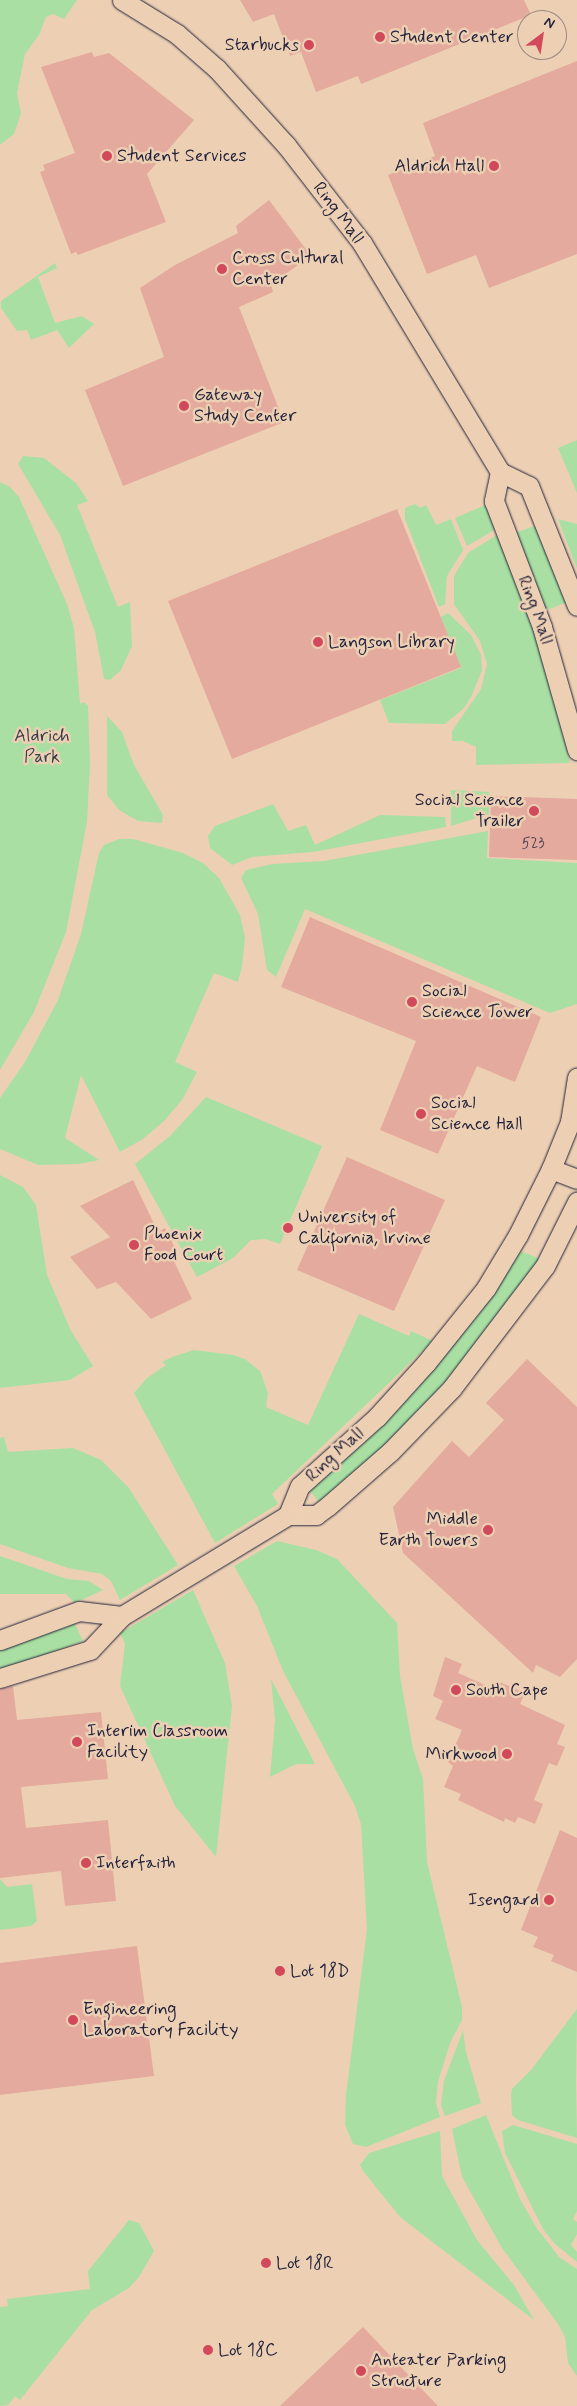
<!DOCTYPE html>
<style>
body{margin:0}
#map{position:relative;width:577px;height:2406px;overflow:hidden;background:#edd0b4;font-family:Mynerve,sans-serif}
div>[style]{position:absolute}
.green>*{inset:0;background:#a9dfa2}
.building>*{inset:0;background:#e3aa9d}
.roads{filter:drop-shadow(0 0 1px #22223b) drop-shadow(0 0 1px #22223b)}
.street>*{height:19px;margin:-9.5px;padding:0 9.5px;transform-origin:9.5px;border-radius:9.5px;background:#edd0b4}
.dots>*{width:14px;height:14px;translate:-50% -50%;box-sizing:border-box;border:2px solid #edd0b4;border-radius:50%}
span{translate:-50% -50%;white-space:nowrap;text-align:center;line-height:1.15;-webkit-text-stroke:5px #edd0b4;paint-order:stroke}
.number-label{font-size:15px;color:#524454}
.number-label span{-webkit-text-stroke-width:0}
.poi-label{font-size:18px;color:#22223b}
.left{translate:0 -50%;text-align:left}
.right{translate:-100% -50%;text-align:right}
.street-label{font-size:18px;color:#22223b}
.park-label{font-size:18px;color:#363e4a}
.north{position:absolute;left:517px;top:10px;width:50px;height:50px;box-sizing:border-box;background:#edd0b4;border:1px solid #9c8a84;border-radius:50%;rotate:31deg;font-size:14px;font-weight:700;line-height:20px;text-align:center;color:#22223b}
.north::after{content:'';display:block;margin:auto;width:18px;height:22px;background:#d1495b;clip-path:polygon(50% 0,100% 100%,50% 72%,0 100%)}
</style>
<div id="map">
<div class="green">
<i style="clip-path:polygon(0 0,77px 0,64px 19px,53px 14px,46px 17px,39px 35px,25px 54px,17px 93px,21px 113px,14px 134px,0 145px)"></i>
<i style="clip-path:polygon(55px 263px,57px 268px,38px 277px,55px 323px,82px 316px,94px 324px,69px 348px,57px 330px,31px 340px,27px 330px,17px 331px,1px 308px,1px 301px)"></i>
<i style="clip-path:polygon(577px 440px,577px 493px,558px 448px)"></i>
<i style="clip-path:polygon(23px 456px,44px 458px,76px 483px,88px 501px,77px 505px,118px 607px,130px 602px,132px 646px,121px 670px,110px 680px,104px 679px,95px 632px,60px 535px,18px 464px)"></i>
<i style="clip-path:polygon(0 482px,10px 487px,19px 497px,67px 604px,74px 628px,80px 704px,84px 702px,88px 706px,90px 764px,87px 822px,66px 932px,34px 1012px,0 1070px)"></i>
<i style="clip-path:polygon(415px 504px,420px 508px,426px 505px,436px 525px,451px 519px,463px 550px,447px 576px,445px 604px,439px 607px,405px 519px,405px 508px)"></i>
<i style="clip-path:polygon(485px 505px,496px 529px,467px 546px,455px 518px)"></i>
<i style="clip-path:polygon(558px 519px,577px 524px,577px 569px)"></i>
<i style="clip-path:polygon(537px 525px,567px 602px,545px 611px,515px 533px)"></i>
<i style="clip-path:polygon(497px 535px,541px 648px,570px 763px,476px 765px,476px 747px,463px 741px,452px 741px,452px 731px,481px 689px,487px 664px,480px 641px,454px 604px,454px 576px,468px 553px)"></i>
<i style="clip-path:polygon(448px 613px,471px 635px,481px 655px,482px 670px,472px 695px,464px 708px,445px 724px,389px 723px,380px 700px,461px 668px,441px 617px)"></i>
<i style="clip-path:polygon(107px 716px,122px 732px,134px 765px,163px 815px,162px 823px,138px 821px,119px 810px,107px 795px)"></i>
<i style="clip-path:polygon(451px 790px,489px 792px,489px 814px,451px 826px)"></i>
<i style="clip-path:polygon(273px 804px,288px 831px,306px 825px,315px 845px,380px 815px,445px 817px,446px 827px,313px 852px,252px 857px,232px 865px,210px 848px,208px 836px,215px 826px)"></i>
<i style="clip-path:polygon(488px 831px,487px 858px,577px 863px,577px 1004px,550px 1013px,305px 909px,276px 977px,267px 970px,258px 914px,241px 878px,246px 870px,272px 864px,324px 861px)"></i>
<i style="clip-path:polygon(119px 839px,133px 839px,183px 853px,203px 863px,219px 878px,240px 915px,245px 938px,242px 966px,238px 982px,214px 973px,175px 1062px,197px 1072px,182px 1100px,164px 1121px,143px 1139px,120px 1152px,81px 1075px,65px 1138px,99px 1160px,79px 1164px,38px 1165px,0 1149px,0 1098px,25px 1062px,58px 1000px,81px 934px,99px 853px,104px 845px)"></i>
<i style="clip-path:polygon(206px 1097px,322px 1146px,280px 1244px,265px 1239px,251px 1240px,233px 1258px,197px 1277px,135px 1164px,170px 1136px)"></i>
<i style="clip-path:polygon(0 1175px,23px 1187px,36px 1205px,47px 1275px,71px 1331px,93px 1366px,70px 1380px,0 1388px)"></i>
<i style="clip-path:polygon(518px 1250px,540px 1259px,434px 1398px,379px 1453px,319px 1502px,307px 1487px)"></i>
<i style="clip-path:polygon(359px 1314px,409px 1336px,411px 1331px,433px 1341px,272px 1494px,278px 1504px,215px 1543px,134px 1393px,147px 1378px,166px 1365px,162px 1362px,172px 1357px,194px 1350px,233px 1355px,245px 1359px,260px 1371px,268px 1393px,266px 1407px,308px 1425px)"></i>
<i style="clip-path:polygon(4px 1437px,8px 1452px,73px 1448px,101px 1460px,129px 1488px,178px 1565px,120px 1600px,111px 1581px,102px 1574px,68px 1568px,0 1544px,0 1438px)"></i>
<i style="clip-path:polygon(277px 1541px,316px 1550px,337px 1559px,397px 1623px,400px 1676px,413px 1749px,423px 1779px,427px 1862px,462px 2007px,462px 2020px,450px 2043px,438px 2082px,436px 2103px,440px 2117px,366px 2147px,353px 2144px,345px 2125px,346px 2095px,367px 1929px,361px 1824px,355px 1806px,283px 1671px,257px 1606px,234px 1566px)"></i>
<i style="clip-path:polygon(0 1556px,67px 1579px,89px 1581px,103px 1590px,75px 1603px,66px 1594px,0 1594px)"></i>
<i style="clip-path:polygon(193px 1590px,225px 1663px,232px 1706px,216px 1857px,175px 1806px,120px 1686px,125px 1644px,120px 1633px)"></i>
<i style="clip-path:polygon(74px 1622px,83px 1641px,0 1671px,0 1647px)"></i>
<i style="clip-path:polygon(271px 1679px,315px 1764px,296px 1764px,270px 1777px,275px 1720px)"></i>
<i style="clip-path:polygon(0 1879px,7px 1887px,32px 1884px,37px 1921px,31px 1926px,0 1930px)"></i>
<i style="clip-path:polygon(577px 2009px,576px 2083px,577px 2138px,518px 2120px,512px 2115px,511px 2095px,512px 2089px,531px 2070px)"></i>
<i style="clip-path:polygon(463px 2030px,466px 2052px,481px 2103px,445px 2116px,441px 2105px,444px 2081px)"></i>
<i style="clip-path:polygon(486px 2115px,520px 2199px,536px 2227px,559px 2257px,577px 2269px,577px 2376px,568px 2363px,565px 2337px,558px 2324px,502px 2248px,462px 2177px,452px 2129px)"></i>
<i style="clip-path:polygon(513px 2125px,577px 2144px,577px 2211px,573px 2219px,577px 2222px,577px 2234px,571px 2245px,577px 2252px,577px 2262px,554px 2243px,543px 2229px,505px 2153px,502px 2131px)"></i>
<i style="clip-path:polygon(440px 2131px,442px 2176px,477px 2240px,514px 2285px,534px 2320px,400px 2217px,363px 2171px,360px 2165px,369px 2153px)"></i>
<i style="clip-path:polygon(129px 2220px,139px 2223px,154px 2251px,139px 2277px,129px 2288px,92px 2310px,20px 2400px,15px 2396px,8px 2405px,0 2406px,0 2307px,8px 2306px,7px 2299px,90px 2289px,88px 2271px)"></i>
</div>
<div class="building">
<i style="clip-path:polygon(240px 0,524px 0,531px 15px,361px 84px,358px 76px,316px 92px,301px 52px,290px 56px,274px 14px,253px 22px)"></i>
<i style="clip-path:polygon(92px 52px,94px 57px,109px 53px,194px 120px,147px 174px,166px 222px,78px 255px,76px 252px,71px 254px,40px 172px,45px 170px,43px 165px,75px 153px,41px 67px)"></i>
<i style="clip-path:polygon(577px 61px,577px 254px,489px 288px,476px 255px,427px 274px,388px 175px,435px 156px,423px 123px)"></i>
<i style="clip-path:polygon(269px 200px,311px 256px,271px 284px,273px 292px,239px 307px,284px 422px,123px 486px,85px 390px,164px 357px,140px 288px,175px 265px,238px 233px,236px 226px)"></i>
<i style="clip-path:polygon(397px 509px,461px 667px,232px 759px,168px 601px)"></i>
<i style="clip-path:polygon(491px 796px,577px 799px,577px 860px,489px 857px)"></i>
<i style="clip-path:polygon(310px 917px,541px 1017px,515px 1082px,477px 1066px,438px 1154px,380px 1130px,416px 1041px,281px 987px)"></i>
<i style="clip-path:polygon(347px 1157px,445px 1200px,394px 1311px,297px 1270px)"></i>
<i style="clip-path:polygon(133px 1180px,158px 1232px,165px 1228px,177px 1252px,171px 1255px,192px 1299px,151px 1319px,116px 1282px,97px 1289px,70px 1257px,110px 1237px,80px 1206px)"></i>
<i style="clip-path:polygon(527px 1359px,577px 1407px,577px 1659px,560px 1677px,536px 1665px,533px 1673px,403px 1553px,393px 1507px,452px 1441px,469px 1457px,504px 1420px,486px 1403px)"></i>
<i style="clip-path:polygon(445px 1657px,462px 1664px,458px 1673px,494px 1689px,497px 1681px,525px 1693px,520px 1704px,565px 1725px,557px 1744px,565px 1747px,557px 1766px,549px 1763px,534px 1800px,543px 1804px,535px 1824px,518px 1817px,515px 1823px,505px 1818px,504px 1822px,458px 1800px,461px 1794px,444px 1787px,453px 1766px,448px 1762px,462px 1730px,435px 1719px,443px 1701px,433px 1696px)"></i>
<i style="clip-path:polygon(13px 1686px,17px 1720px,101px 1712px,108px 1779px,21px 1787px,26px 1828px,108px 1820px,116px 1901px,65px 1906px,61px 1871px,0 1878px,0 1689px)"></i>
<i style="clip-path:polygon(560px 1830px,577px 1838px,577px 1972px,551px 1961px,554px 1955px,533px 1947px,538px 1937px,521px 1930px)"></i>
<i style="clip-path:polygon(137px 1946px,154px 2076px,0 2095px,0 1963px)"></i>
<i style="clip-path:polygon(363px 2327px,438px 2406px,280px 2406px)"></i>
</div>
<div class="roads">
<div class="street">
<i style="left:122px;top:0;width:65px;rotate:31.7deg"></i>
<i style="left:177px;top:34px;width:53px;rotate:41.2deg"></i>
<i style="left:217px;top:69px;width:103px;rotate:47.8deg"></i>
<i style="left:286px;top:145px;width:124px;rotate:52.2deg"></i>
<i style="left:362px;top:243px;width:267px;rotate:58.9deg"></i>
<i style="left:500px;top:472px;width:32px;rotate:26deg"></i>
<i style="left:529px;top:486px;width:129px;rotate:68.2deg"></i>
<i style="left:500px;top:472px;width:30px;rotate:102deg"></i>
<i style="left:494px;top:501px;width:135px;rotate:69.1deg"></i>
<i style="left:542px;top:627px;width:128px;rotate:74.1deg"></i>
<i style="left:551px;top:1169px;width:28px;rotate:21deg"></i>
<i style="left:288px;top:1515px;width:31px;rotate:-68deg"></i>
<i style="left:300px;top:1486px;width:103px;rotate:-41.9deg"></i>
<i style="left:377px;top:1417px;width:73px;rotate:-47.8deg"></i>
<i style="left:426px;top:1363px;width:96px;rotate:-51.3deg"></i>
<i style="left:486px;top:1288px;width:62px;rotate:-58.9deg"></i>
<i style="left:518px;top:1235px;width:74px;rotate:-63.4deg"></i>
<i style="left:551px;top:1169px;width:51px;rotate:-68deg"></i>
<i style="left:570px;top:1122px;width:45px;rotate:-81deg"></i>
<i style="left:288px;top:1515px;width:28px"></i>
<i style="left:316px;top:1515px;width:15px;rotate:-37deg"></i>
<i style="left:328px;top:1506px;width:82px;rotate:-41.1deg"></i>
<i style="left:390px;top:1452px;width:89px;rotate:-45.9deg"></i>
<i style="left:452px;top:1388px;width:153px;rotate:-52.7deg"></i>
<i style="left:545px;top:1266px;width:72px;rotate:-63.4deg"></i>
<i style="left:0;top:1640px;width:84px;rotate:-20.2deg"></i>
<i style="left:79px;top:1611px;width:43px;rotate:6.6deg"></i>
<i style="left:0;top:1678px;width:94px;rotate:-17.3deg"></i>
<i style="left:90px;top:1650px;width:47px;rotate:-46.7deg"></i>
<i style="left:122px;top:1616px;width:194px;rotate:-31.3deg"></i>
</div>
</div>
<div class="dots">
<i style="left:380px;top:37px;background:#d1495b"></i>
<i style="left:309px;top:45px;background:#d1495b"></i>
<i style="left:107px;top:156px;background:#d1495b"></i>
<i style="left:494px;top:166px;background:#d1495b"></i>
<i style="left:222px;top:269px;background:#d1495b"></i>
<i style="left:184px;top:406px;background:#d1495b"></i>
<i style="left:318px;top:642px;background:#d1495b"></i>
<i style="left:534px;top:811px;background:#d1495b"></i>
<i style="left:412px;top:1002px;background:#d1495b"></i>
<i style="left:421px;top:1114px;background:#d1495b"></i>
<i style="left:288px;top:1228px;background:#d1495b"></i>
<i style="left:134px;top:1245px;background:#d1495b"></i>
<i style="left:488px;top:1530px;background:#d1495b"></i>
<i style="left:456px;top:1690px;background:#d1495b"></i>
<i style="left:77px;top:1742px;background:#d1495b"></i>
<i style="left:507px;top:1754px;background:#d1495b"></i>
<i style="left:86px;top:1863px;background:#d1495b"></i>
<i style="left:549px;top:1900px;background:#d1495b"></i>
<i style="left:280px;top:1971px;background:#d1495b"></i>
<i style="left:73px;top:2020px;background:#d1495b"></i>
<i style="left:266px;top:2263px;background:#d1495b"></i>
<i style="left:208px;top:2350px;background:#d1495b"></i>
<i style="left:361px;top:2371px;background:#d1495b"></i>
</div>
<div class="number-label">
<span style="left:533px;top:845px">523</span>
</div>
<div class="poi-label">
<span class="left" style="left:390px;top:37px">Student Center</span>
<span class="right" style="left:299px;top:45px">Starbucks</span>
<span class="left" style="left:117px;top:156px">Student Services</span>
<span class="right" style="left:484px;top:166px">Aldrich Hall</span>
<span class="left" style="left:232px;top:269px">Cross Cultural<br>Center</span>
<span class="left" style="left:194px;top:406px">Gateway<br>Study Center</span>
<span class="left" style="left:328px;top:642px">Langson Library</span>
<span class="right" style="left:524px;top:811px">Social Science<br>Trailer</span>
<span class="left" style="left:422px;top:1002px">Social<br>Science Tower</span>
<span class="left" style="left:431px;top:1114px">Social<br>Science Hall</span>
<span class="left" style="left:298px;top:1228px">University of<br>California, Irvine</span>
<span class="left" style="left:144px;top:1245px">Phoenix<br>Food Court</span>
<span class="right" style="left:478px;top:1530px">Middle<br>Earth Towers</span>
<span class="left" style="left:466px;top:1690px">South Cape</span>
<span class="left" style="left:87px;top:1742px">Interim Classroom<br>Facility</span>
<span class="right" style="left:497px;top:1754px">Mirkwood</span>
<span class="left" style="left:96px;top:1863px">Interfaith</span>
<span class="right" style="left:539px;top:1900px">Isengard</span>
<span class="left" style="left:290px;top:1971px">Lot 18D</span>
<span class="left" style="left:83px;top:2020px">Engineering<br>Laboratory Facility</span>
<span class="left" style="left:276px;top:2263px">Lot 18R</span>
<span class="left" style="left:218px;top:2350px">Lot 18C</span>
<span class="left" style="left:371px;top:2371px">Anteater Parking<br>Structure</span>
</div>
<div class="street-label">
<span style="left:338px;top:213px;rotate:53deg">Ring Mall</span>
<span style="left:535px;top:610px;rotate:70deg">Ring Mall</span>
<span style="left:335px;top:1455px;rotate:-42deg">Ring Mall</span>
</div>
<div class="park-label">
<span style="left:42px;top:747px">Aldrich<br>Park</span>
</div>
<div class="north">N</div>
</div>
